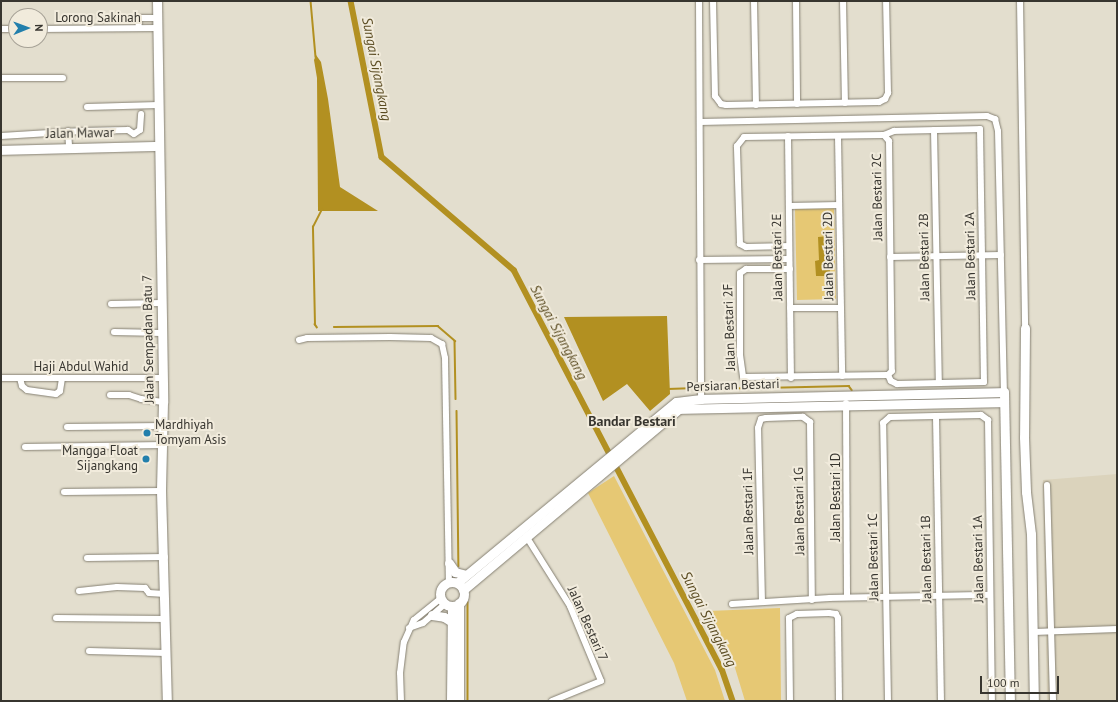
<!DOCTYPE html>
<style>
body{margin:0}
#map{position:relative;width:1118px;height:702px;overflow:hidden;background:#e3dece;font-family:"PT Sans",sans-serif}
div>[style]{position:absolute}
.built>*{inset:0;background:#dbd3bc}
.green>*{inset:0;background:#e6c874}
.water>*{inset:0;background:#b29021}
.stream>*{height:1.5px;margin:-0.75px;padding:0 0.75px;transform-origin:0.75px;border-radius:0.75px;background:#b29021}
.canal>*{height:5.5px;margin:-2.75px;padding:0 2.75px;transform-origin:2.75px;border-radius:2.75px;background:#b29021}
.roads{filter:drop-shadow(0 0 1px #868173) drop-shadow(0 0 1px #868173)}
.street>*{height:6px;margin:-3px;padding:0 3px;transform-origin:3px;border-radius:3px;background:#fff}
.secondary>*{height:9px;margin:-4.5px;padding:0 4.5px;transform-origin:4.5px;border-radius:4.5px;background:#fff}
.secondary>.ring{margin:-4.5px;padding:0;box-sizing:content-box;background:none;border:9px solid #fff;border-radius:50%}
.dots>*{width:11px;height:11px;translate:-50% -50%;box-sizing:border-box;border:2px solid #f1ebdc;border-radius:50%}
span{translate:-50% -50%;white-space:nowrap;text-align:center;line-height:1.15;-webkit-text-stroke:4px #f1ebdc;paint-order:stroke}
.street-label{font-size:13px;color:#37352f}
.poi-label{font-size:13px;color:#37352f}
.left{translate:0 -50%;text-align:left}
.right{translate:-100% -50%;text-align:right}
.water-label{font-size:14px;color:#5b4c22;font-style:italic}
.neighbourhood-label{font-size:14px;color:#37352f;font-weight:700}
.frame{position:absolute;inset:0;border:2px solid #37352f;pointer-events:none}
.north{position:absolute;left:8px;top:8px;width:40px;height:40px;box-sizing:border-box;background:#f1ebdc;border:1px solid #a7a297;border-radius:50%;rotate:89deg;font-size:11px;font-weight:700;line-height:16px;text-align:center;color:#37352f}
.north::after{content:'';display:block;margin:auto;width:14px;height:18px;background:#227fac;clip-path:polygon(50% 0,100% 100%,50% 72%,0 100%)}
.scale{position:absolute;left:980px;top:676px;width:79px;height:18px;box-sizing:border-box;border:2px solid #37352f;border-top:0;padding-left:5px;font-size:12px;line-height:14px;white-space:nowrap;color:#37352f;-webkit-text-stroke:3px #f1ebdc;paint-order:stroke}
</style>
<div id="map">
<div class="built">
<i style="clip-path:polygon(1117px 474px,1117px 701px,1047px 701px,1043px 480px)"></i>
</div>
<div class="green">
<i style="clip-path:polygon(834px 207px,836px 299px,797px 300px,795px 208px)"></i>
<i style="clip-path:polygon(614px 476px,715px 670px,725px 701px,687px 701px,674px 663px,588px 493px)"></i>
<i style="clip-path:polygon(780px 608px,781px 701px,745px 701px,732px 658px,708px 611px)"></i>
</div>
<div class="water">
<i style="clip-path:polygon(316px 55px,321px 62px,328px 99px,340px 187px,378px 211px,318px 211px,317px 78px,314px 60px)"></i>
<i style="clip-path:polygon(829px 236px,830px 276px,816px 276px,815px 261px,819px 260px,818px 237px)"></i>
<i style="clip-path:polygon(667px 316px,670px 394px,650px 411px,627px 384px,603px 401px,564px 317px)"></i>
</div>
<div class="stream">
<i style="left:311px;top:1px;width:56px;rotate:84.9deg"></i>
<i style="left:334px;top:327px;width:104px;rotate:-0.6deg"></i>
<i style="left:438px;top:326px;width:23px;rotate:41deg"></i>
<i style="left:455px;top:341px;width:58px;rotate:89deg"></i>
<i style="left:317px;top:328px;width:4px;rotate:-124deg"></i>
<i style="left:315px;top:325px;width:98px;rotate:-91.2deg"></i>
<i style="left:313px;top:227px;width:20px;rotate:-63deg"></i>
<i style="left:668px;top:389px;width:28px;rotate:-2deg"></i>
<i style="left:713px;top:389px;width:136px;rotate:-1.3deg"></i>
<i style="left:849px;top:386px;width:5px;rotate:53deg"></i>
<i style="left:457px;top:411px;width:155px;rotate:89.3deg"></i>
<i style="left:468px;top:602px;width:99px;rotate:90deg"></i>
</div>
<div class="canal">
<i style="left:351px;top:1px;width:159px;rotate:78.8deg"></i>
<i style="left:382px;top:157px;width:174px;rotate:40.6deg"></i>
<i style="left:514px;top:270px;width:450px;rotate:62.5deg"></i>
<i style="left:722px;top:669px;width:34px;rotate:71deg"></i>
</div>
<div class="roads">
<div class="street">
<i style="left:699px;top:1px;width:400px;rotate:89.7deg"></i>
<i style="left:713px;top:1px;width:95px;rotate:88.8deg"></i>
<i style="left:715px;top:96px;width:10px;rotate:53deg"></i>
<i style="left:721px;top:104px;width:5px;rotate:11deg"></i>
<i style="left:726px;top:105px;width:153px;rotate:-1.1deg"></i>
<i style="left:879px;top:102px;width:7px;rotate:-27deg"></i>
<i style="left:885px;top:99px;width:7px;rotate:-63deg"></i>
<i style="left:888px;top:93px;width:92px;rotate:-91.2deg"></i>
<i style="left:754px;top:1px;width:104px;rotate:88.9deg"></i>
<i style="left:796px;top:1px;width:103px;rotate:89.4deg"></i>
<i style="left:843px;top:1px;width:102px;rotate:88.9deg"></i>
<i style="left:1020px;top:1px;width:327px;rotate:89.1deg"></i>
<i style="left:139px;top:28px;width:10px;rotate:-96deg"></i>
<i style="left:138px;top:18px;width:19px"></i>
<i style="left:1px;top:29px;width:15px"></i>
<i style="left:40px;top:29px;width:117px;rotate:-0.5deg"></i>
<i style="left:1px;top:78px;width:62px"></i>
<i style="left:87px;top:107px;width:71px;rotate:-1.6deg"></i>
<i style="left:700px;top:122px;width:287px;rotate:-1.2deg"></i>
<i style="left:987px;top:116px;width:9px;rotate:21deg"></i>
<i style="left:995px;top:119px;width:12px;rotate:76deg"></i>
<i style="left:998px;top:131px;width:261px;rotate:88.7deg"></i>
<i style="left:934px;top:130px;width:253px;rotate:88.9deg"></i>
<i style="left:68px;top:131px;width:16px;rotate:86deg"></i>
<i style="left:884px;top:135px;width:8px;rotate:50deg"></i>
<i style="left:889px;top:141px;width:230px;rotate:89.3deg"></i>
<i style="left:892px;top:371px;width:6px;rotate:135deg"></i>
<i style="left:1px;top:136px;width:81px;rotate:-3.5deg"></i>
<i style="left:82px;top:131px;width:46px;rotate:-1.2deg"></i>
<i style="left:128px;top:130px;width:7px;rotate:34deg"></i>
<i style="left:134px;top:134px;width:7px;rotate:-34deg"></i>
<i style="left:140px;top:130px;width:16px;rotate:-86deg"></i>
<i style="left:788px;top:136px;width:242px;rotate:89.3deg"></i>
<i style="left:838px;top:136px;width:240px;rotate:89deg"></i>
<i style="left:789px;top:206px;width:50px;rotate:-1.1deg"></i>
<i style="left:789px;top:246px;width:43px;rotate:178.7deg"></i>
<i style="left:746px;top:247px;width:7px;rotate:-153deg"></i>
<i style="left:740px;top:244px;width:98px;rotate:-91.8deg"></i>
<i style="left:737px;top:146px;width:11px;rotate:-52deg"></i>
<i style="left:744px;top:137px;width:140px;rotate:-0.8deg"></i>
<i style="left:884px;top:135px;width:11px;rotate:-22deg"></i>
<i style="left:894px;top:131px;width:86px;rotate:-1.3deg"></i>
<i style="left:980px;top:129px;width:253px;rotate:89.1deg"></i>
<i style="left:984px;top:382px;width:87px;rotate:178.7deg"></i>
<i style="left:897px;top:384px;width:7px;rotate:-153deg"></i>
<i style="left:891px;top:381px;width:7px;rotate:-117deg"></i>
<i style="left:890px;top:257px;width:111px;rotate:-1deg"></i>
<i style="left:699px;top:260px;width:90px;rotate:-0.6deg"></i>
<i style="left:790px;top:269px;width:44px;rotate:180deg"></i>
<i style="left:746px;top:269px;width:7px;rotate:146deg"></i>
<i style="left:740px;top:273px;width:82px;rotate:90deg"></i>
<i style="left:740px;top:355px;width:22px;rotate:82deg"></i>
<i style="left:743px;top:377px;width:145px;rotate:-0.8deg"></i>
<i style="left:111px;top:304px;width:50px;rotate:-1.1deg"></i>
<i style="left:790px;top:308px;width:51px"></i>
<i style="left:114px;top:332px;width:47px;rotate:1.2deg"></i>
<i style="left:299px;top:340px;width:8px;rotate:-14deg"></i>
<i style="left:307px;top:338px;width:83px;rotate:-0.7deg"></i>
<i style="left:390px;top:337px;width:41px;rotate:1.4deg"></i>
<i style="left:431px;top:338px;width:13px;rotate:29deg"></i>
<i style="left:442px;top:344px;width:14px;rotate:78deg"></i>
<i style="left:445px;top:358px;width:224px;rotate:89deg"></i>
<i style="left:1px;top:378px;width:161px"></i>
<i style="left:20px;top:378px;width:8px;rotate:76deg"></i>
<i style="left:22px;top:386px;width:6px;rotate:39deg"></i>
<i style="left:27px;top:390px;width:29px;rotate:8deg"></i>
<i style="left:56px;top:394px;width:5px;rotate:-37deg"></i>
<i style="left:60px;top:391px;width:12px;rotate:-81deg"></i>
<i style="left:110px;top:395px;width:19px"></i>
<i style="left:129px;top:395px;width:13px;rotate:18deg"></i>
<i style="left:141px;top:399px;width:22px;rotate:8deg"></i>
<i style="left:846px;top:403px;width:194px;rotate:89.7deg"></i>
<i style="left:936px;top:416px;width:285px;rotate:89deg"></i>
<i style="left:67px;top:427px;width:96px;rotate:-0.6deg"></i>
<i style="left:25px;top:447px;width:138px;rotate:-0.8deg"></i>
<i style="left:1047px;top:485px;width:216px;rotate:88.4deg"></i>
<i style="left:64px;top:492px;width:97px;rotate:-0.6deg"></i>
<i style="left:526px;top:536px;width:83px;rotate:57.8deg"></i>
<i style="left:570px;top:606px;width:81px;rotate:67.5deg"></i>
<i style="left:601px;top:681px;width:53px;rotate:157.8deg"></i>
<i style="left:87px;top:558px;width:78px;rotate:-0.7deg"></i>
<i style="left:79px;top:591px;width:38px;rotate:-6deg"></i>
<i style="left:117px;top:587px;width:28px;rotate:2deg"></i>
<i style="left:145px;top:588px;width:6px;rotate:51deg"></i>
<i style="left:149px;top:593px;width:16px;rotate:4deg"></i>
<i style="left:762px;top:602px;width:174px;rotate:-91.3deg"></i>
<i style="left:758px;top:428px;width:9px;rotate:-72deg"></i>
<i style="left:761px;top:419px;width:5px;rotate:-11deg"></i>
<i style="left:766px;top:418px;width:37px;rotate:-2deg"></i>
<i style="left:803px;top:417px;width:9px;rotate:36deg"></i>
<i style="left:810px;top:422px;width:178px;rotate:89.4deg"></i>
<i style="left:732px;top:604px;width:98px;rotate:-3.5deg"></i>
<i style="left:830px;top:598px;width:160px;rotate:-1.1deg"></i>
<i style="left:56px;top:618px;width:110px;rotate:0.5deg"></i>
<i style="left:409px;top:628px;width:15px;rotate:-20deg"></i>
<i style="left:423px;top:623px;width:29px;rotate:-41deg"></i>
<i style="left:1034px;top:632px;width:83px;rotate:-2.1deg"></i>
<i style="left:89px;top:651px;width:77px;rotate:1.5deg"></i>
<i style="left:401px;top:701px;width:28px;rotate:-92deg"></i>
<i style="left:400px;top:673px;width:31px;rotate:-83deg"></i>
<i style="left:404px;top:642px;width:24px;rotate:-66deg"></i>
<i style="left:414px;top:620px;width:35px;rotate:-39deg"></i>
<i style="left:790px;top:701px;width:83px;rotate:-90.7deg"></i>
<i style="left:789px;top:618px;width:9px;rotate:-27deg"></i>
<i style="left:797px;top:614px;width:32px;rotate:-2deg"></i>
<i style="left:829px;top:613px;width:7px;rotate:8deg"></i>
<i style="left:836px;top:614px;width:4px;rotate:63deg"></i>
<i style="left:838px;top:618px;width:83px;rotate:89.3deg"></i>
<i style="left:888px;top:701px;width:278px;rotate:-91deg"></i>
<i style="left:883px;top:423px;width:9px;rotate:-41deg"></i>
<i style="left:890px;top:417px;width:91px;rotate:-1.3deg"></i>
<i style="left:981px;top:415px;width:9px;rotate:36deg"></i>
<i style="left:988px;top:420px;width:281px;rotate:89.2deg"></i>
</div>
<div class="secondary">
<i style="left:157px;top:1px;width:401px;rotate:89.1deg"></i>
<i style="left:163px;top:402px;width:89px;rotate:91.3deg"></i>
<i style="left:161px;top:491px;width:210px;rotate:88.4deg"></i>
<i style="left:1px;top:150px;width:158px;rotate:-1.5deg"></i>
<i style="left:1025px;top:328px;width:109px;rotate:90.5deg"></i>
<i style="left:1024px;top:437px;width:55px;rotate:87.9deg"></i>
<i style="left:1026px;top:492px;width:42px;rotate:83.2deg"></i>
<i style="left:1031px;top:534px;width:167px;rotate:89deg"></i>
<i style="left:449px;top:563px;width:11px;rotate:56deg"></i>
<i style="left:455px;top:572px;width:11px;rotate:15deg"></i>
<i class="ring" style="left:440px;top:582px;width:15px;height:15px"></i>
<i style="left:457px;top:583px;width:284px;rotate:-39.6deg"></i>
<i style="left:676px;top:402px;width:25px;rotate:-7deg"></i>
<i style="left:701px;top:399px;width:303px;rotate:-1.3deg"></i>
<i style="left:1004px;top:392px;width:309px;rotate:88.9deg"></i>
<i style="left:463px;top:590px;width:282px;rotate:-40deg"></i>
<i style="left:679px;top:409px;width:325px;rotate:-1.2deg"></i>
<i style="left:432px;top:615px;width:12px;rotate:9deg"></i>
<i style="left:444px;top:617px;width:9px;rotate:32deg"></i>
<i style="left:451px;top:701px;width:95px;rotate:-89.4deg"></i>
<i style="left:459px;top:701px;width:98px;rotate:-90deg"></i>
</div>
</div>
<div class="dots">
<i style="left:147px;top:433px;background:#227fac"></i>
<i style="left:146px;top:459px;background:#227fac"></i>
</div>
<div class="street-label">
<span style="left:98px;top:18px">Lorong Sakinah</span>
<span style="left:80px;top:134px;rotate:-1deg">Jalan Mawar</span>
<span style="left:878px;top:197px;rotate:-91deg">Jalan Bestari 2C</span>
<span style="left:829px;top:256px;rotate:-91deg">Jalan Bestari 2D</span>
<span style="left:971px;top:256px;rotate:-91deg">Jalan Bestari 2A</span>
<span style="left:778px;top:257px;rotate:-91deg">Jalan Bestari 2E</span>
<span style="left:925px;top:257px;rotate:-91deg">Jalan Bestari 2B</span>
<span style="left:730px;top:327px;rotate:-92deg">Jalan Bestari 2F</span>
<span style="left:149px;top:339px;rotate:-91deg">Jalan Sempadan Batu 7</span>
<span style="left:81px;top:367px">Haji Abdul Wahid</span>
<span style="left:733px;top:386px;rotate:-2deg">Persiaran Bestari</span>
<span style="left:836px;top:497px;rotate:-90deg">Jalan Bestari 1D</span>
<span style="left:749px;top:511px;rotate:-91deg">Jalan Bestari 1F</span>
<span style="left:800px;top:511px;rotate:-91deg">Jalan Bestari 1G</span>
<span style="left:874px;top:557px;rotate:-91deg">Jalan Bestari 1C</span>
<span style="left:927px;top:559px;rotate:-91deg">Jalan Bestari 1B</span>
<span style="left:979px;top:559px;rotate:-91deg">Jalan Bestari 1A</span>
<span style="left:587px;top:624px;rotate:66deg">Jalan Bestari 7</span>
</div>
<div class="poi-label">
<span class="left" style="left:155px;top:433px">Mardhiyah<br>Tomyam Asis</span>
<span class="right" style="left:138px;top:459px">Mangga Float<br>Sijangkang</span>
</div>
<div class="water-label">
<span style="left:377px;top:69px;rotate:79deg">Sungai Sijangkang</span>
<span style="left:559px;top:332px;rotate:62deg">Sungai Sijangkang</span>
<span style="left:709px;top:619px;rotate:63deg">Sungai Sijangkang</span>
</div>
<div class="neighbourhood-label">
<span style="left:632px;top:421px">Bandar Bestari</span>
</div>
<div class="frame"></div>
<div class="north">N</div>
<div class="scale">100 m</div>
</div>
